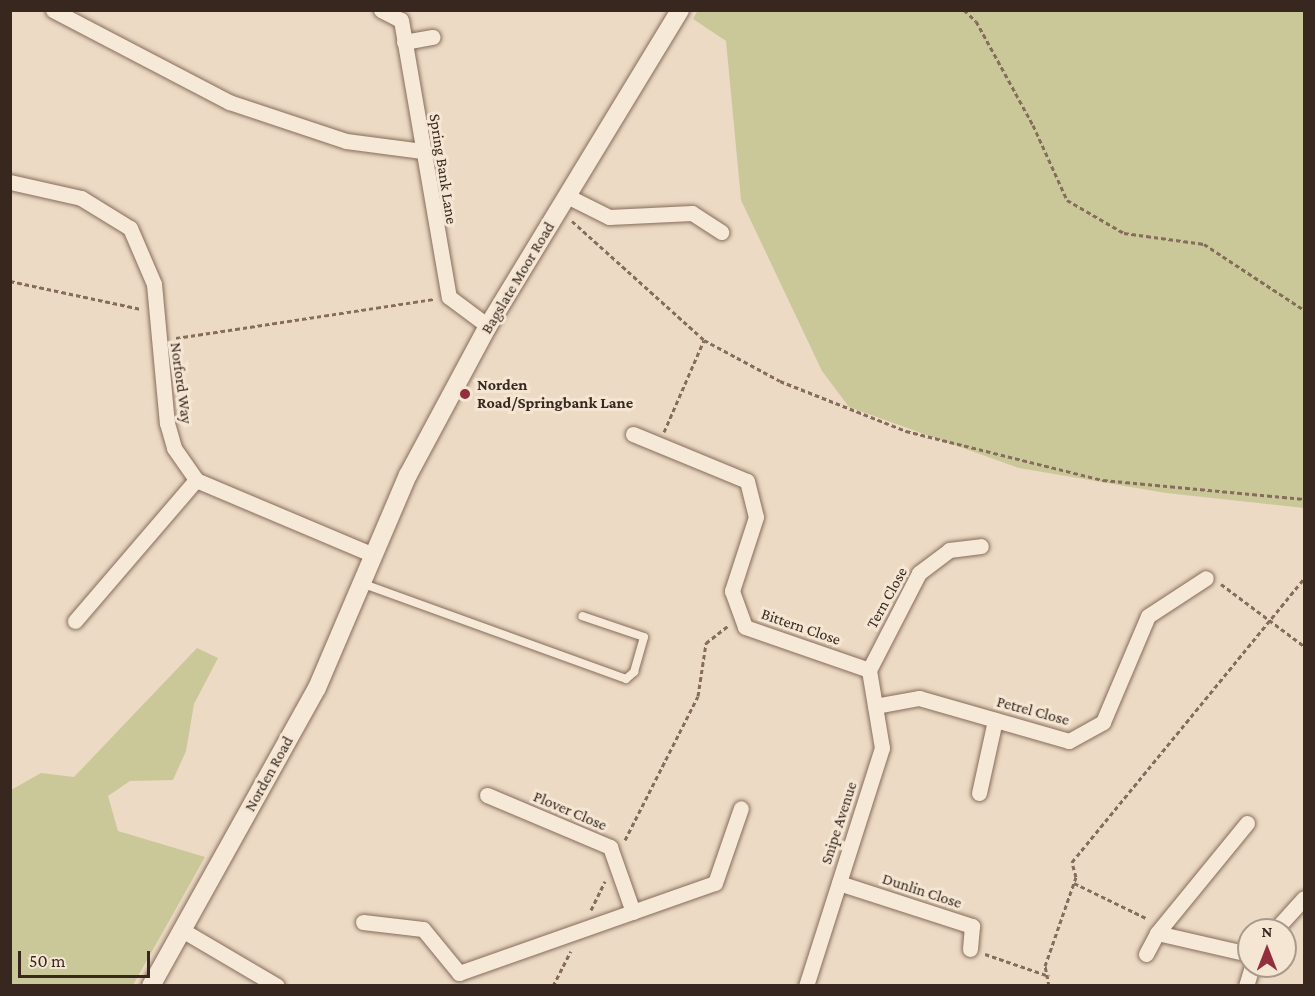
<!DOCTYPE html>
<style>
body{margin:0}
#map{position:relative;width:1315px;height:996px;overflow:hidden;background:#ecdac4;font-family:"Crimson Pro",serif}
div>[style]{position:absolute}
.green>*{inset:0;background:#cac898}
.path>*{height:3px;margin-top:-1.5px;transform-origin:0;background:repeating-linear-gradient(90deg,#866c5b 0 4.5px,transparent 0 7.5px)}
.roads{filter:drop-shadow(0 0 2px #866c5b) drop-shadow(0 0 2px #866c5b)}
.service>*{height:8px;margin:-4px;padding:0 4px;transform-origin:4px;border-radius:4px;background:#f7e9d7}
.minor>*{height:15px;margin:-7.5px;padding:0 7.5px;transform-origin:7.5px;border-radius:7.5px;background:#f7e9d7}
.tertiary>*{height:18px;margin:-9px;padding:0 9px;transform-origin:9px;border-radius:9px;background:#f7e9d7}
.dots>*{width:16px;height:16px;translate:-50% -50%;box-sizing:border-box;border:3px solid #f4e6d3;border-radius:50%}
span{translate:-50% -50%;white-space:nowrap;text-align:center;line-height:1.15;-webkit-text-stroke:6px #f4e6d3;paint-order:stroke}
.street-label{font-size:16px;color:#37271f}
.poi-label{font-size:16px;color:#37271f;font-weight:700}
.left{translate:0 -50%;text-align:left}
.frame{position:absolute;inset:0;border:12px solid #37271f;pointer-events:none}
.north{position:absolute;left:1237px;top:918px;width:60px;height:60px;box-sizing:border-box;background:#f4e6d3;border:2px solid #a89a8b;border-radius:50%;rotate:0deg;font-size:16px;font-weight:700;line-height:24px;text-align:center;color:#37271f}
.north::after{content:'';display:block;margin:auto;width:21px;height:27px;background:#932e3e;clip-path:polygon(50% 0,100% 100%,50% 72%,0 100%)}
.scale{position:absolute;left:18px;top:951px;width:132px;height:27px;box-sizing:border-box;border:3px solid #37271f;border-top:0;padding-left:8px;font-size:18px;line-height:21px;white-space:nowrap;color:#37271f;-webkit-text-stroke:4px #f4e6d3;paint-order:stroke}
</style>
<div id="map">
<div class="green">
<i style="clip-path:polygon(698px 10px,1304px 11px,1304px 508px,1166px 493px,1019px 468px,849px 407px,822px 371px,741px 200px,726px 41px,693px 19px)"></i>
<i style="clip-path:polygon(197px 648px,218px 658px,194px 704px,186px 751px,173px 780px,130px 781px,108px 796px,118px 831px,205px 857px,133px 985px,11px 985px,11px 790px,41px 773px,74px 777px)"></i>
</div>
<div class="path">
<i style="left:964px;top:10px;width:16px;rotate:43deg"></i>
<i style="left:976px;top:21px;width:119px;rotate:61.3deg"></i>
<i style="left:1033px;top:125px;width:82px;rotate:65.6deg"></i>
<i style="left:1067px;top:200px;width:66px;rotate:30.1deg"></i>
<i style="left:1124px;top:233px;width:81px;rotate:7.8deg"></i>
<i style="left:1204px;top:244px;width:120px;rotate:33.4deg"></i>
<i style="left:572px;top:221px;width:178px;rotate:42deg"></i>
<i style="left:704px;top:340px;width:86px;rotate:28.3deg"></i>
<i style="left:780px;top:381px;width:136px;rotate:21.6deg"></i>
<i style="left:906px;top:431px;width:203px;rotate:14deg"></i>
<i style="left:1103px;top:480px;width:202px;rotate:5.4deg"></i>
<i style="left:10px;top:281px;width:134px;rotate:12.1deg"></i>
<i style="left:176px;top:338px;width:260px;rotate:-8.6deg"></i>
<i style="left:664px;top:432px;width:100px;rotate:-66.5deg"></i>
<i style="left:1221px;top:584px;width:104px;rotate:36.8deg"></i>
<i style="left:625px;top:840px;width:161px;rotate:-63.1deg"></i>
<i style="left:698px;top:696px;width:54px;rotate:-81.4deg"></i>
<i style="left:706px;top:643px;width:28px;rotate:-38deg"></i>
<i style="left:1074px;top:883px;width:82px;rotate:25.9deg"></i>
<i style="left:591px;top:910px;width:32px;rotate:-64deg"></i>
<i style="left:985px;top:954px;width:68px;rotate:19deg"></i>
<i style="left:553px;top:986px;width:39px;rotate:-63deg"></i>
<i style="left:1049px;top:986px;width:20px;rotate:-101deg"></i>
<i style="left:1045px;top:966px;width:94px;rotate:-70.8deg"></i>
<i style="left:1076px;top:877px;width:16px;rotate:-105deg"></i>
<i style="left:1072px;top:862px;width:366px;rotate:-50.7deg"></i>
</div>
<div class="roads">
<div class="service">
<i style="left:361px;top:583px;width:282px;rotate:19.9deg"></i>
<i style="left:626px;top:679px;width:11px;rotate:-41deg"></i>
<i style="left:634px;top:672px;width:36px;rotate:-74deg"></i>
<i style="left:644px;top:637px;width:65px;rotate:-161.3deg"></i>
</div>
<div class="minor">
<i style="left:53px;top:10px;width:199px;rotate:27.6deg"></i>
<i style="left:229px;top:102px;width:123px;rotate:18.4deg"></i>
<i style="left:346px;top:141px;width:77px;rotate:7.5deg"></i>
<i style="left:381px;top:10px;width:22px;rotate:27deg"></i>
<i style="left:401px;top:20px;width:281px;rotate:80.2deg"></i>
<i style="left:449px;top:297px;width:49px;rotate:36.6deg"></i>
<i style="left:404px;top:42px;width:29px;rotate:-10deg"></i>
<i style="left:10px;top:182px;width:73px;rotate:12.7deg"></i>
<i style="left:81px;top:198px;width:57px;rotate:31.5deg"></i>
<i style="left:130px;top:228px;width:61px;rotate:66.8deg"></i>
<i style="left:154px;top:284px;width:140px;rotate:84.7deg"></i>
<i style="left:167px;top:423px;width:26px;rotate:74deg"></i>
<i style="left:174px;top:448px;width:39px;rotate:55deg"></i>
<i style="left:196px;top:480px;width:190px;rotate:22.9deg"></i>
<i style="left:567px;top:196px;width:47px;rotate:26.6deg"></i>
<i style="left:609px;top:217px;width:83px;rotate:-2.8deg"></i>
<i style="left:692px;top:213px;width:35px;rotate:33deg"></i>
<i style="left:633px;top:434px;width:123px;rotate:22.4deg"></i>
<i style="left:747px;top:481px;width:37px;rotate:76deg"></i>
<i style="left:756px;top:517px;width:78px;rotate:108deg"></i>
<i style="left:732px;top:591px;width:38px;rotate:70deg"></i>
<i style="left:745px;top:627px;width:131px;rotate:19.1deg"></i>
<i style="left:75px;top:621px;width:186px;rotate:-49.4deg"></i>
<i style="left:869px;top:670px;width:109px;rotate:-62.7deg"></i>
<i style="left:919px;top:573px;width:38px;rotate:-37deg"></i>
<i style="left:949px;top:550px;width:32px;rotate:-7deg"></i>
<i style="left:875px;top:706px;width:45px;rotate:-10.3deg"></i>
<i style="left:919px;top:698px;width:156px;rotate:16deg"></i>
<i style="left:1069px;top:741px;width:39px;rotate:-29deg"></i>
<i style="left:1103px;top:722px;width:115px;rotate:-67deg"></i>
<i style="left:1148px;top:616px;width:69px;rotate:-33.2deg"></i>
<i style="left:979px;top:793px;width:75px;rotate:-77.6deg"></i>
<i style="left:487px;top:795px;width:134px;rotate:22.9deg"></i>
<i style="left:610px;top:847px;width:69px;rotate:70.5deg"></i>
<i style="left:1247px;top:823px;width:142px;rotate:129.3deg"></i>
<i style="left:1157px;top:933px;width:94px;rotate:12.9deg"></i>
<i style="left:839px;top:883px;width:140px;rotate:17.9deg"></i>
<i style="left:972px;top:926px;width:23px;rotate:95deg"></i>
<i style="left:363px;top:922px;width:60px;rotate:6.7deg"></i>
<i style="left:423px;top:929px;width:57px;rotate:50.7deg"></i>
<i style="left:459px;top:973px;width:271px;rotate:-19.4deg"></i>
<i style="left:715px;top:883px;width:79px;rotate:-70.9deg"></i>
<i style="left:182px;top:930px;width:110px;rotate:30.5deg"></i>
<i style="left:1275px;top:930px;width:43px;rotate:-47.8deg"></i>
<i style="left:1146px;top:954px;width:24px;rotate:-62deg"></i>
<i style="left:806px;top:986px;width:250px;rotate:-72.3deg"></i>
<i style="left:882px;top:748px;width:79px;rotate:-99.5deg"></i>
<i style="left:1246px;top:986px;width:21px;rotate:-73deg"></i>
</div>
<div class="tertiary">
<i style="left:151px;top:986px;width:341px;rotate:-60.9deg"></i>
<i style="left:317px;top:688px;width:232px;rotate:-66.9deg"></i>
<i style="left:408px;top:475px;width:169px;rotate:-61.8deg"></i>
<i style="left:488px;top:326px;width:370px;rotate:-58.7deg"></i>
</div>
</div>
<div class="dots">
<i style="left:465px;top:394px;background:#932e3e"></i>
</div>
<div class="street-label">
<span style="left:443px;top:169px;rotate:81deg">Spring Bank Lane</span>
<span style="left:518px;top:278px;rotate:-59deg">Bagslate Moor Road</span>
<span style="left:181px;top:383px;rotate:82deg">Norford Way</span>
<span style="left:887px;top:598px;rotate:-61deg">Tern Close</span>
<span style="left:801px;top:627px;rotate:19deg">Bittern Close</span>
<span style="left:1033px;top:711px;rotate:15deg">Petrel Close</span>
<span style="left:269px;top:774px;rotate:-61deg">Norden Road</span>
<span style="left:570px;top:811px;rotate:23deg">Plover Close</span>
<span style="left:839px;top:823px;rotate:-72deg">Snipe Avenue</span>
<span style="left:922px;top:891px;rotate:18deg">Dunlin Close</span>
</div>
<div class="poi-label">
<span class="left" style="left:477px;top:394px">Norden<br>Road/Springbank Lane</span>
</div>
<div class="frame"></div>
<div class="north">N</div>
<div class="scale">50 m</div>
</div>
